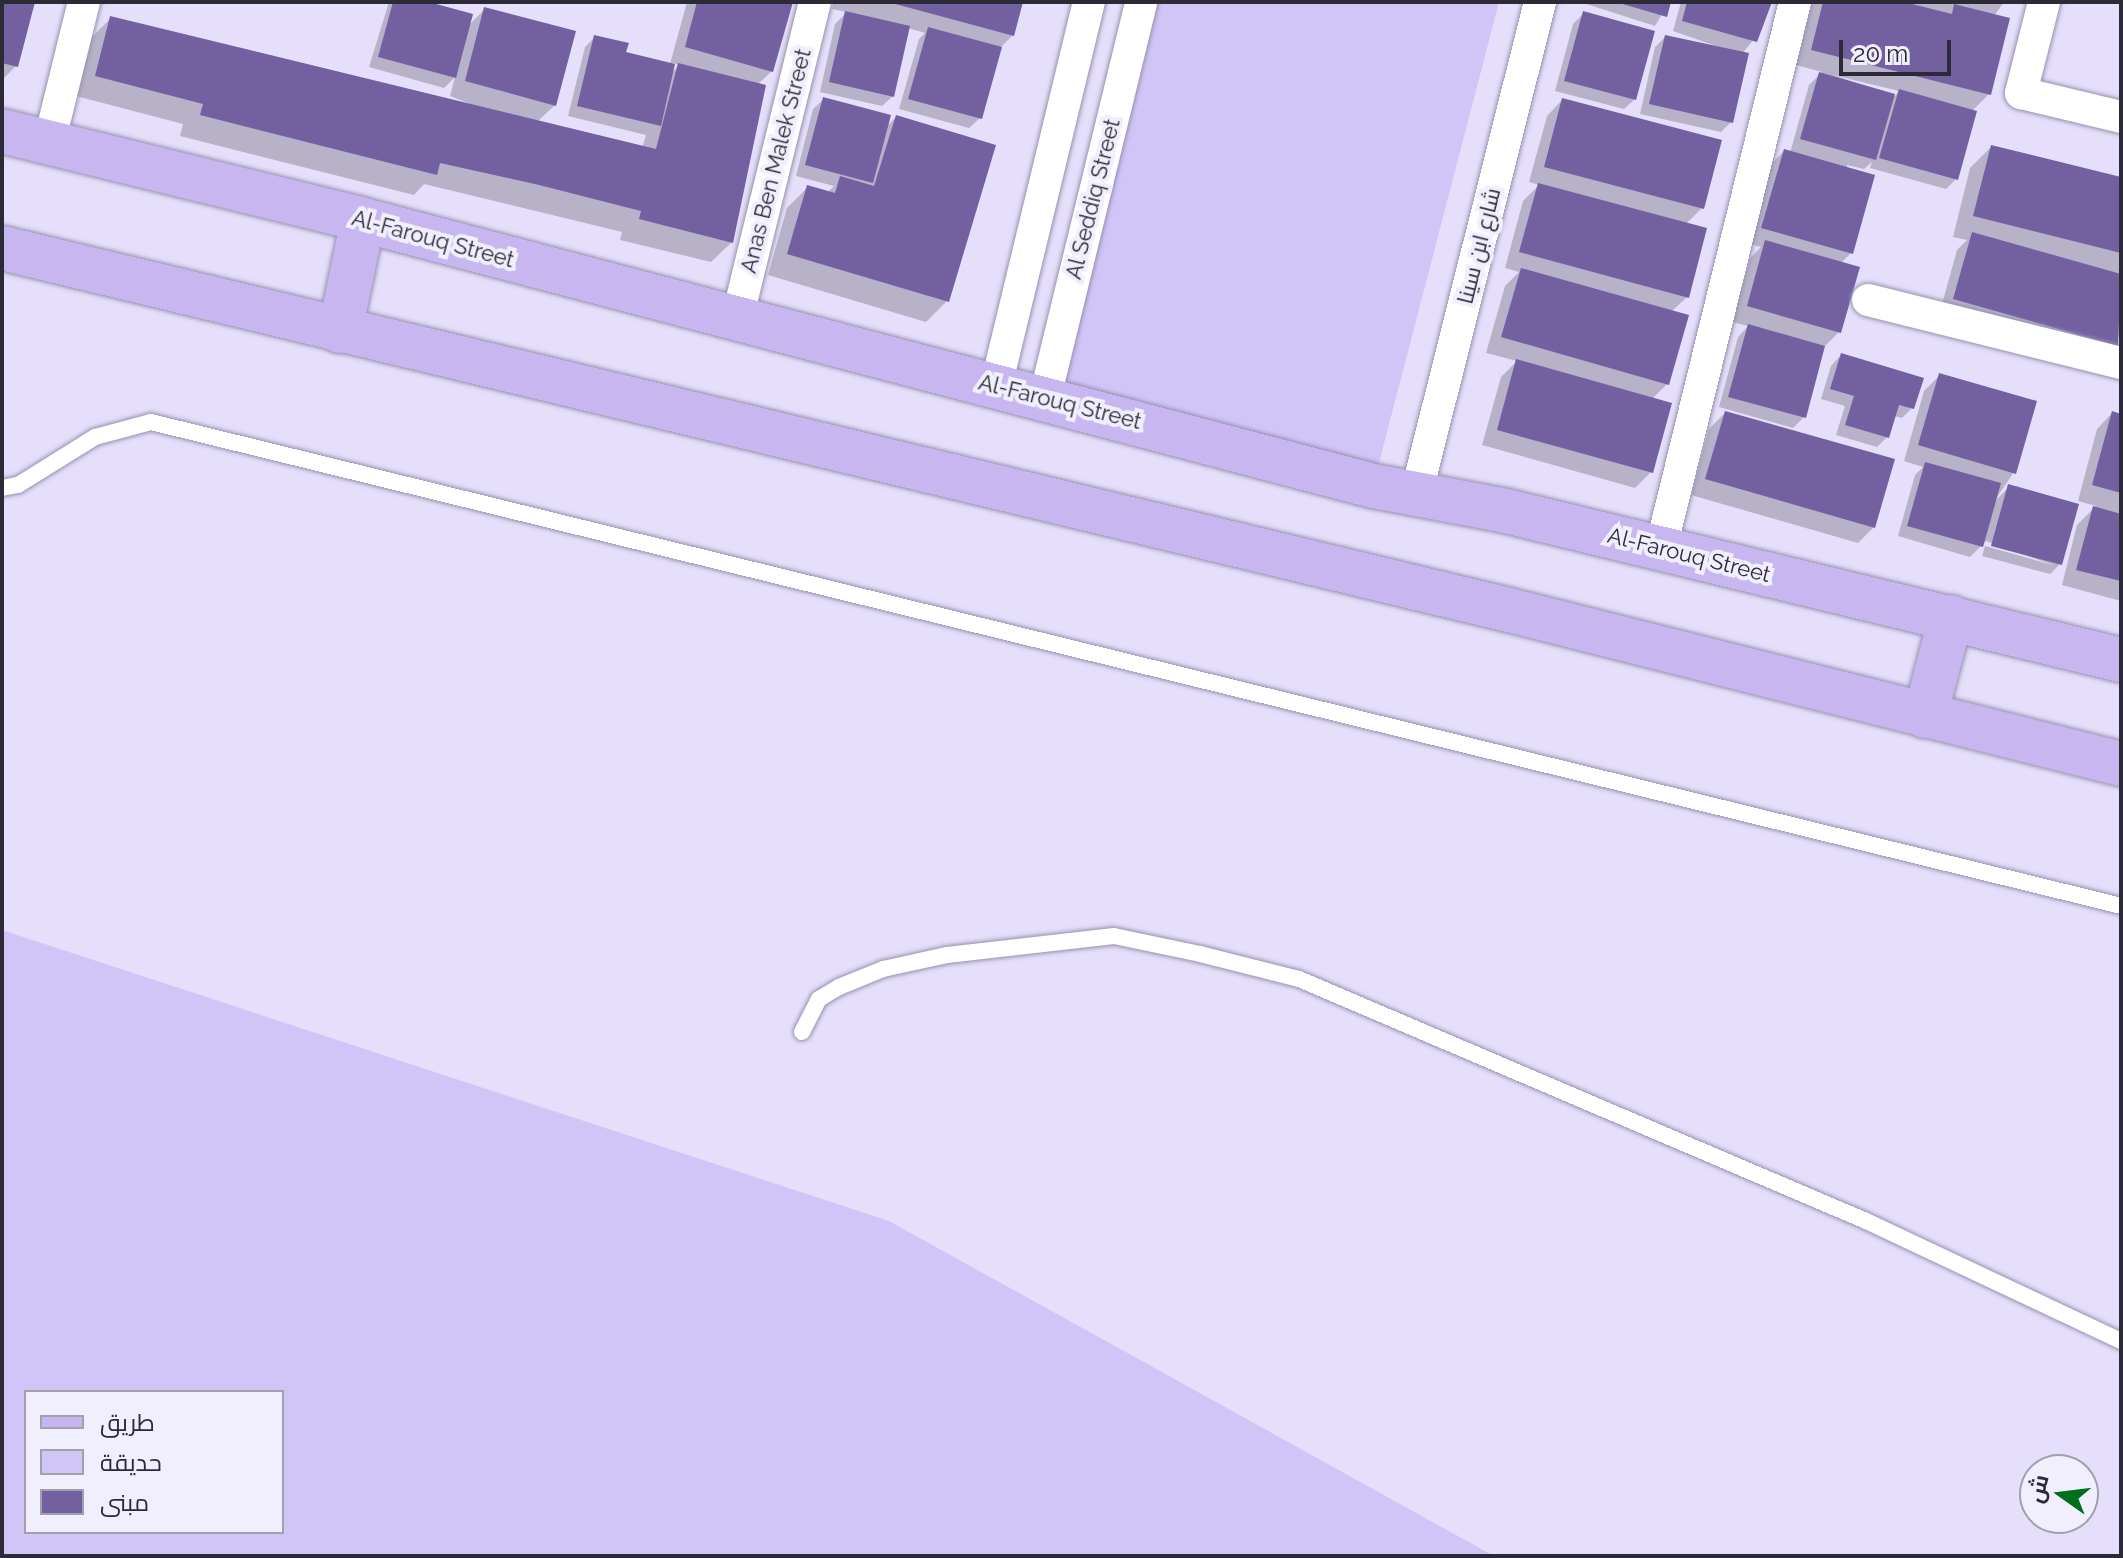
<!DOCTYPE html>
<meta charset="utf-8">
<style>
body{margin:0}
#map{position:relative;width:2123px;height:1558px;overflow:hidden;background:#e5dffb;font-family:Raleway,Cairo,sans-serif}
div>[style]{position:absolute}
.green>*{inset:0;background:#d1c5f8}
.shadow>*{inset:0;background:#0003}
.building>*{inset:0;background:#7260a1}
.roads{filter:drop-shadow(0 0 2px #9790b0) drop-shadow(0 0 2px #9790b0)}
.lane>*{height:16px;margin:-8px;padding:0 8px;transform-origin:8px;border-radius:8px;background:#fff}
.street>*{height:32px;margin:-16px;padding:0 16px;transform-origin:16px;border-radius:16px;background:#fff}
.primary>*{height:44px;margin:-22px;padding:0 22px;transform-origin:22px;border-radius:22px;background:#c7b6f0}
span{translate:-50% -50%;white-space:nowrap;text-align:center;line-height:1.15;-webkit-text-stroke:8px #f1effd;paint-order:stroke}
.street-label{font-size:22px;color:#2d2a37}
.frame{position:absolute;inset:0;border:4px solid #2d2a37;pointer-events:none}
.legend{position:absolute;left:24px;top:1390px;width:260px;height:144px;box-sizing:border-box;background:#f1effd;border:2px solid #a3a0ae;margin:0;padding:10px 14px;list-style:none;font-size:24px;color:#2d2a37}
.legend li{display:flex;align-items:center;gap:16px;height:40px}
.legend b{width:40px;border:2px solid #a3a0ae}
.north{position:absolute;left:2019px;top:1454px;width:80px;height:80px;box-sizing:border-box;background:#f1effd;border:2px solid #a3a0ae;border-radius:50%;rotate:284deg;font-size:22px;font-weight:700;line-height:32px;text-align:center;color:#2d2a37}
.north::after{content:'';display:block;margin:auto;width:28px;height:36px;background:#016e1e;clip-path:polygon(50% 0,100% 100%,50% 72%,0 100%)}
.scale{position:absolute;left:1839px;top:40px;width:112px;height:36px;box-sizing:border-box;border:4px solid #2d2a37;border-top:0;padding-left:10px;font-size:24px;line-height:28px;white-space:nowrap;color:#2d2a37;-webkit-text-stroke:6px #f1effd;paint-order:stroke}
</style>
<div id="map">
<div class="green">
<i style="clip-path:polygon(1141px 2px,1499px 2px,1373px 486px,1045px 397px)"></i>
<i style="clip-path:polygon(evenodd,2px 930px,889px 1221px,1494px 1556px,2px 1556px,2px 930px,26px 1392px,282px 1392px,282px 1532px,26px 1532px,26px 1392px)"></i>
</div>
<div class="shadow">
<i style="clip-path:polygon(2px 2px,33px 2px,16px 66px,2px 80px)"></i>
<i style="clip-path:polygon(evenodd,389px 2px,421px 2px,468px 26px,485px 9px,555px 105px,537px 122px,642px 148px,646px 135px,568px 116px,585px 47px,595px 37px,624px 53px,670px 64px,687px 2px,791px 2px,772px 71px,757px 85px,732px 242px,711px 262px,620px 240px,622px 232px,424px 184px,414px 195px,180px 136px,183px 124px,76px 96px,90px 39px,111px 18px,488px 111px,450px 96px,455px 77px,444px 88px,369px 67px,389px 2px,673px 63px,679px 65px,671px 74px,673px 63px)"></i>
<i style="clip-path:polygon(834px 2px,1021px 2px,1013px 35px,999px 49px,980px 118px,969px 128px,899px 109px,919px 39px,925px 33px,908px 28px,893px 96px,882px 106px,820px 92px,835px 24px,847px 12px,832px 9px)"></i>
<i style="clip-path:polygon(1580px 2px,1669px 2px,1655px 26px)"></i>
<i style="clip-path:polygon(1681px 2px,1770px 2px,1762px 29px,1742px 54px,1731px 122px,1721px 132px,1640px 114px,1655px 47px,1665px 37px,1736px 53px,1673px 31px)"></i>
<i style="clip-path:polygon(evenodd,1812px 2px,2004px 2px,1994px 16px,1989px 94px,1971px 112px,1956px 179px,1946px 189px,1870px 168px,1872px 162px,1864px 169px,1847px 165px,1851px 253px,1841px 263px,1839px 332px,1823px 348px,1804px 417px,1793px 428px,1719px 407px,1738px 337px,1748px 326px,1732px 322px,1750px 258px,1761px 247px,1747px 243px,1768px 167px,1784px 151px,1790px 153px,1809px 85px,1822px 72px,1796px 65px,1812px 2px,1833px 75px,1899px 91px,1895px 96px,1833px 75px)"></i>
<i style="clip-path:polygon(1583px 14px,1635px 99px,1624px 109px,1555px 91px,1573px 24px)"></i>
<i style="clip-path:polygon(824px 99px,886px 127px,896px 117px,947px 301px,926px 322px,768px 275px,787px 208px,808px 187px,827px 193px,834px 186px,796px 176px,813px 109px)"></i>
<i style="clip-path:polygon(1562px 100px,1702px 208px,1686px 224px,1687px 297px,1671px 312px,1667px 384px,1652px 399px,1670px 404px,1651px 472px,1635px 488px,1482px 445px,1501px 377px,1517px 361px,1486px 353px,1505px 286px,1519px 272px,1505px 268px,1523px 201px,1539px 185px,1529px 182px,1547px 116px)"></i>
<i style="clip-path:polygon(1991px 147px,2121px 179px,2121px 328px,2116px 344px,2101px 360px,1939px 315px,1957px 250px,1967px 240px,1953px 237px,1970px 168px)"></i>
<i style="clip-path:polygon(1841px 355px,1912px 408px,1902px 418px,1894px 416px,1887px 437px,1877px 447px,1836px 435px,1845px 406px,1821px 399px,1831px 366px)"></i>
<i style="clip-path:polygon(1940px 375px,2014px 472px,1993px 503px,2009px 487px,2060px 564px,2050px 574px,1982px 556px,1985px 546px,2056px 566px,1986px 541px,1970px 557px,1898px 536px,1915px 475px,1923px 467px,1904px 461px,1924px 391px)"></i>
<i style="clip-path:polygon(1725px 413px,1874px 527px,1858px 543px,1691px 495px,1709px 429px)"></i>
<i style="clip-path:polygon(2112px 413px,2121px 416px,2121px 601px,2062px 585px,2077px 525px,2096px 506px,2078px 501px,2097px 429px)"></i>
</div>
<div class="building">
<i style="clip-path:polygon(2px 2px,35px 2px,18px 67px,2px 63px)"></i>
<i style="clip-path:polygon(393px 2px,429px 2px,473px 14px,456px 78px,378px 57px)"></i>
<i style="clip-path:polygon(697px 2px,793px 2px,773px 72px,685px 47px)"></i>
<i style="clip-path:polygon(888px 2px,1023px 2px,1014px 36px)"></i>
<i style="clip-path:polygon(1616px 2px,1671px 2px,1667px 17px)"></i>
<i style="clip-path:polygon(1687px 2px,1772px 2px,1757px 42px,1682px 21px)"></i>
<i style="clip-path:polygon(1823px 2px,1904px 2px,1952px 14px,1954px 4px,2010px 18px,1991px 95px,1811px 50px)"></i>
<i style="clip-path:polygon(484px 7px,576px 31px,556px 106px,465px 81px)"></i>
<i style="clip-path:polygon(845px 11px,910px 26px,894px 97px,829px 82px)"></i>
<i style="clip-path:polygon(1583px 11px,1655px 31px,1636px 100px,1564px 81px)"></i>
<i style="clip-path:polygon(110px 16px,656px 149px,678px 63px,766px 85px,733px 243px,639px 219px,641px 211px,539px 185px,440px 163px,437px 175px,200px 115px,203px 104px,95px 76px)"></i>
<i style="clip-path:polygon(928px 27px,1002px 47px,982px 119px,908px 99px)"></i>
<i style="clip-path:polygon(594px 35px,629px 43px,626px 52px,675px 64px,661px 126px,577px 106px)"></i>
<i style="clip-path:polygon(1665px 35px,1749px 53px,1733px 123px,1649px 104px)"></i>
<i style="clip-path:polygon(1819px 72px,1895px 94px,1876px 160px,1800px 139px)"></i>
<i style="clip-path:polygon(1899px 89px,1977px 111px,1958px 180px,1879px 158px)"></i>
<i style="clip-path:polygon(823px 97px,891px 115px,873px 183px,805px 165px)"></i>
<i style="clip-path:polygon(1562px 98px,1722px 140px,1704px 209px,1544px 167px)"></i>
<i style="clip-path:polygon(896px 115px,996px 145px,949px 302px,787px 254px,807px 185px,835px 193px,840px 176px,874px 186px)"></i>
<i style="clip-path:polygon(1991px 145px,2121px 177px,2121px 253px,1973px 216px)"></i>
<i style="clip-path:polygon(1784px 149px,1875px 175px,1853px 254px,1761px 228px)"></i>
<i style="clip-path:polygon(1538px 183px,1707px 228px,1689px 298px,1519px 252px)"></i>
<i style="clip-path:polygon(1972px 232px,2121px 274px,2118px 346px,1953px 299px)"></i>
<i style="clip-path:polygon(1765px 240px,1860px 267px,1841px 333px,1747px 306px)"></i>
<i style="clip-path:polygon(1521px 268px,1689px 315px,1669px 385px,1501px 337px)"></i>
<i style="clip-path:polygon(1748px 324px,1825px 346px,1806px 418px,1728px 397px)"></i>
<i style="clip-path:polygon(1841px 353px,1924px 378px,1914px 409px,1899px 405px,1889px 438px,1845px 425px,1854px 396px,1830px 389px)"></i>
<i style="clip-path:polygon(1516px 359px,1672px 403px,1653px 473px,1497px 430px)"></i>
<i style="clip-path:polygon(1939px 373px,2037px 401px,2016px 474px,1918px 445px)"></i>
<i style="clip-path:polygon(1725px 411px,1895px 459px,1875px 528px,1705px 479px)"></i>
<i style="clip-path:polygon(2112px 411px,2121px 414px,2121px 493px,2092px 485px)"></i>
<i style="clip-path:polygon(1925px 462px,2001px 483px,1983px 547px,1907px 526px)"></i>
<i style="clip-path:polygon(2008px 484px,2079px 504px,2062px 565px,1991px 546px)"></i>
<i style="clip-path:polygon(2093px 506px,2121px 514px,2121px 581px,2076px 570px)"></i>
</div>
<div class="roads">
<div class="lane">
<i style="left:2px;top:488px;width:16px;rotate:-11deg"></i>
<i style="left:18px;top:485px;width:91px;rotate:-31.9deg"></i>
<i style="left:95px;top:437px;width:58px;rotate:-15deg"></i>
<i style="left:151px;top:422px;width:2029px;rotate:13.8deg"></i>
<i style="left:802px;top:1032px;width:37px;rotate:-63deg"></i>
<i style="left:819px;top:999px;width:23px;rotate:-31deg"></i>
<i style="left:839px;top:987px;width:48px;rotate:-22.2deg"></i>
<i style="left:883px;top:969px;width:66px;rotate:-12.3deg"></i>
<i style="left:947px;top:955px;width:168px;rotate:-6.5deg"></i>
<i style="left:1114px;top:936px;width:88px;rotate:11.8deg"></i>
<i style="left:1200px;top:954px;width:102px;rotate:14.2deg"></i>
<i style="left:1299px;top:979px;width:616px;rotate:23.11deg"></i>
<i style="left:1866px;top:1221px;width:282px;rotate:25.2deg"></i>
</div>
<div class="street">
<i style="left:2044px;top:2px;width:94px;rotate:104.2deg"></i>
<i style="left:2021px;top:93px;width:103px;rotate:13.5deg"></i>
<i style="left:49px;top:143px;width:145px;rotate:-76.1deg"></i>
<i style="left:1868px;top:300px;width:261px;rotate:14deg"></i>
<i style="left:737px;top:319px;width:326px;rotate:-76.2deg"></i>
<i style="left:996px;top:386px;width:395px;rotate:-76.4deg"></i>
<i style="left:1045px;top:397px;width:406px;rotate:-76.3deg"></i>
<i style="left:1417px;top:491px;width:504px;rotate:-75.88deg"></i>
<i style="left:1661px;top:548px;width:562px;rotate:-76.21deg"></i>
</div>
<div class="primary">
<i style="left:2px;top:131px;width:372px;rotate:13.8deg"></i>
<i style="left:363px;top:220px;width:1044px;rotate:14.75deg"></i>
<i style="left:1373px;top:486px;width:135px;rotate:10.6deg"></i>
<i style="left:1506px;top:511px;width:633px;rotate:13.62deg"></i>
<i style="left:2px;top:248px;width:1546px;rotate:13.51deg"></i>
<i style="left:1505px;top:609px;width:635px;rotate:14.12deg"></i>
<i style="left:340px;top:331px;width:113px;rotate:-78.3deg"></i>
<i style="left:1925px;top:716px;width:102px;rotate:-75.3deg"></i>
</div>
</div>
<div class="street-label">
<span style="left:776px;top:161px;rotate:-76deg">Anas Ben Malek Street</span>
<span style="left:1093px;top:199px;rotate:-76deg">Al Seddiq Street</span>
<span style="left:433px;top:239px;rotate:15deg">Al-Farouq Street</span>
<span style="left:1479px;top:246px;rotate:-76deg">شارع ابن سينا</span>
<span style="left:1060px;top:402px;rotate:14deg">Al-Farouq Street</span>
<span style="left:1689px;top:555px;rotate:14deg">Al-Farouq Street</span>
</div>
<div class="frame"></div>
<ul class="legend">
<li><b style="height:10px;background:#c7b6f0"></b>طريق</li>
<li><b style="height:22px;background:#d1c5f8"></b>حديقة</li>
<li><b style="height:22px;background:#7260a1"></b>مبنى</li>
</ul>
<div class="north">ش</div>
<div class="scale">20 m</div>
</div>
